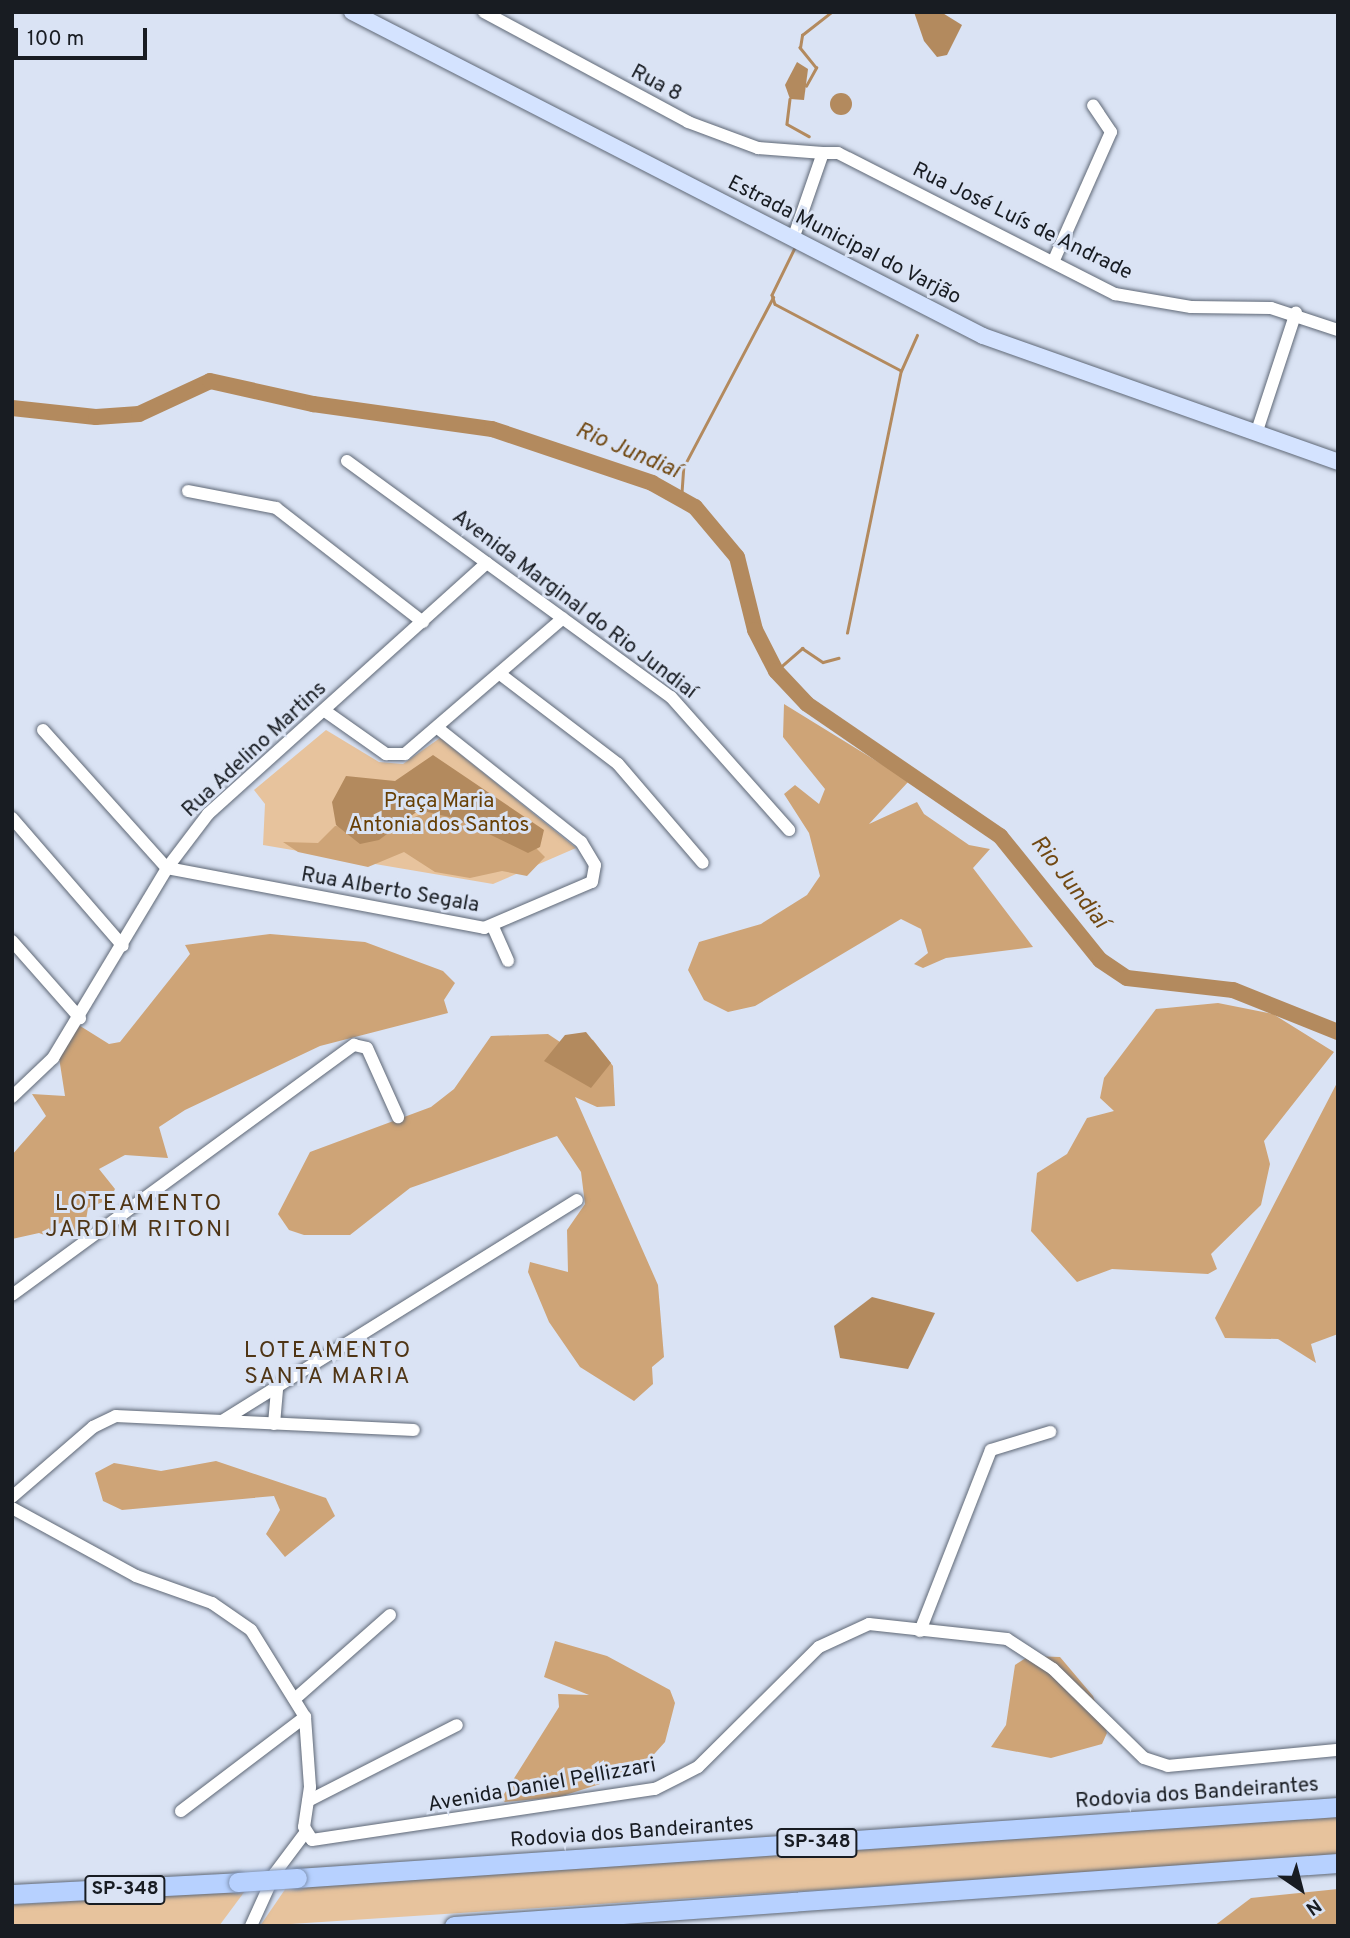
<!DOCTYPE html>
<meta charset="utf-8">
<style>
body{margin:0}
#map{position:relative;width:1350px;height:1938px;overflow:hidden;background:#dae3f4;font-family:Overpass,sans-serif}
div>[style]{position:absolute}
.green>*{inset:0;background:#e7c39d}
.forest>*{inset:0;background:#cea477}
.water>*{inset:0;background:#b38a5e}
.round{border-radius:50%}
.stream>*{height:2.5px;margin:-1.25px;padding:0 1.25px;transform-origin:1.25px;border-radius:1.25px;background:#b38a5e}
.river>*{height:16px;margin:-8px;padding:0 8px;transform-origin:8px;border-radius:8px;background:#b38a5e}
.roads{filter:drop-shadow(0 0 2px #5f6876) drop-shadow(0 0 2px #5f6876)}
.minor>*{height:12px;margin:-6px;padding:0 6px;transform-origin:6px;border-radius:6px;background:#fff}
.major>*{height:16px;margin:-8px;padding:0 8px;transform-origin:8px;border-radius:8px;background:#d4e3ff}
.highway>*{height:19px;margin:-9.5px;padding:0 9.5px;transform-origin:9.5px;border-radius:9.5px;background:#b7d1ff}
.bridges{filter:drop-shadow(0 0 2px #7f92b2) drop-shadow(0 0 2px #7f92b2)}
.highway-bridge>*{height:19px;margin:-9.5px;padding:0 9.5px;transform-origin:9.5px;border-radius:9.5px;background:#b7d1ff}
span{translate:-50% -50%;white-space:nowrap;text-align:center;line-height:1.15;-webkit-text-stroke:6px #dae3f4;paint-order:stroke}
.shield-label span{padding:2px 5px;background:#dae3f4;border:2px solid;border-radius:5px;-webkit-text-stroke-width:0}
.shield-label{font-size:19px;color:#181c22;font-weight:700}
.street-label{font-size:21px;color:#181c22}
.park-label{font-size:21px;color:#673f04}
.water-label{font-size:23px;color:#714913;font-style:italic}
.neighbourhood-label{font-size:23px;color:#4f3515;letter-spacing:2px}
.frame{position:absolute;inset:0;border:14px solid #181c22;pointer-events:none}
.north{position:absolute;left:1266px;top:1854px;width:70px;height:70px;-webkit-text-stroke:5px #dae3f4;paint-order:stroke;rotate:145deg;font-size:19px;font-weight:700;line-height:28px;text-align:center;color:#181c22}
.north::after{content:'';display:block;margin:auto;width:24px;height:32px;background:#181c22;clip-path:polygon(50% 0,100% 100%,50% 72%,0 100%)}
.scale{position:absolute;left:14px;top:28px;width:133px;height:32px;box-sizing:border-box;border:4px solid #181c22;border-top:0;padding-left:9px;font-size:21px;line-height:24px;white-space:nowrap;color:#181c22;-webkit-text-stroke:5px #dae3f4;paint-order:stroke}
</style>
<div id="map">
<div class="green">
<i style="clip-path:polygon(326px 730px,379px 762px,403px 764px,440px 738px,576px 848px,493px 884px,263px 845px,265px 804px,254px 790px)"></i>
<i style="clip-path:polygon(1338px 1815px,1338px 1856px,260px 1926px,286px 1888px)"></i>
<i style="clip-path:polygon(245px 1891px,219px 1926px,12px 1926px,12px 1905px)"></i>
</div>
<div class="forest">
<i style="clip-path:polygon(784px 704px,909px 781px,869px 824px,917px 802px,924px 814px,969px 845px,990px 849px,973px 868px,1033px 947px,946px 958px,923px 968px,914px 964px,928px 953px,921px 929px,901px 919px,755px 1006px,728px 1012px,704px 1000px,688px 970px,699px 942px,761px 924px,807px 895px,820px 876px,809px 833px,784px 794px,795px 785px,819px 804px,825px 789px,783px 737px)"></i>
<i style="clip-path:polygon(432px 809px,524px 836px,545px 857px,527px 876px,502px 871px,470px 878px,435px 872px,404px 852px,368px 867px,298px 852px,283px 842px,318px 843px,335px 826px,386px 830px)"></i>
<i style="clip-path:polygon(270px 934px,365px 942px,443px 971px,455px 983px,444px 1000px,448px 1013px,320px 1046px,185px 1110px,159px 1127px,168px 1158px,125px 1155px,99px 1169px,115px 1189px,110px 1199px,88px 1208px,84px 1232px,74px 1233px,66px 1221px,55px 1225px,53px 1238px,39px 1233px,12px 1239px,12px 1155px,46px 1116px,32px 1094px,65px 1096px,58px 1051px,77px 1024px,109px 1044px,120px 1042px,190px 954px,185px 945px)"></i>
<i style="clip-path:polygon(1218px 1003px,1273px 1014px,1334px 1052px,1264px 1141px,1270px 1164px,1261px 1205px,1211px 1254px,1217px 1269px,1208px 1274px,1112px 1269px,1077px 1282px,1031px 1231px,1037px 1173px,1067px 1154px,1087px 1118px,1114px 1111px,1100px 1098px,1104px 1078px,1156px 1009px)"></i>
<i style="clip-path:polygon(548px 1034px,560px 1042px,581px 1036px,593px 1040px,613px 1066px,615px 1106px,597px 1107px,575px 1097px,658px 1285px,664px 1357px,652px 1367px,653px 1384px,634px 1401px,580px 1367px,549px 1322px,528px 1272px,530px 1262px,568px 1272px,567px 1230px,585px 1204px,581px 1172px,557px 1136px,410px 1188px,350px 1235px,304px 1235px,289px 1230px,278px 1214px,310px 1152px,431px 1107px,454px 1089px,491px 1036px)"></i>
<i style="clip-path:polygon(1338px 1081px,1338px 1334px,1311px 1344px,1316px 1363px,1278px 1339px,1225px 1338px,1215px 1318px)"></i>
<i style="clip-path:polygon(216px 1461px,326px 1498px,335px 1516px,285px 1557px,266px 1534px,280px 1510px,274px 1496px,122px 1510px,103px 1501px,95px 1473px,114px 1463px,161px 1471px)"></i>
<i style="clip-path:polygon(555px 1641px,607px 1656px,670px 1690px,675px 1703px,665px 1742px,638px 1772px,559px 1797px,505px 1802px,501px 1799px,559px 1707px,558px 1694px,589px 1695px,544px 1677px)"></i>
<i style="clip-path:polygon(1029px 1656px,1060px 1657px,1093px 1696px,1107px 1733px,1102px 1744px,1051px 1758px,991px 1747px,1006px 1725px,1015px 1665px)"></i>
<i style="clip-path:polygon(1338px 1889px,1338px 1926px,1214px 1926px,1251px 1898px)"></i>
</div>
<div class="water">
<i style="clip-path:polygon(914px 12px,941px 12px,962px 25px,947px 55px,937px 57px,924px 41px)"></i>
<i style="clip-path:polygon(797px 62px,808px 69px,804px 100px,790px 99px,785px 85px)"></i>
<i class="round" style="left:830px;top:93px;width:22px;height:22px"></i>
<i style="clip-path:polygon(433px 755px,544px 830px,540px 847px,528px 853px,458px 819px,419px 810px,379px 840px,360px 844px,336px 825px,332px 802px,346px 776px,395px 781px)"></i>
<i style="clip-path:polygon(586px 1032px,611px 1063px,591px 1088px,544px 1061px,565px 1035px)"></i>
<i style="clip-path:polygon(872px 1297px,935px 1313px,908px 1369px,840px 1358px,834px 1326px)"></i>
</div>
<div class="stream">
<i style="left:806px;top:86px;width:21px;rotate:-61deg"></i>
<i style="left:816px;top:68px;width:26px;rotate:-129deg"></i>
<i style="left:800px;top:48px;width:13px;rotate:-81deg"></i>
<i style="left:802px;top:35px;width:37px;rotate:-38deg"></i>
<i style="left:790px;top:99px;width:25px;rotate:97deg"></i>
<i style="left:787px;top:124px;width:25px;rotate:29deg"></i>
<i style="left:795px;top:248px;width:52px;rotate:116.1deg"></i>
<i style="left:772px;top:295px;width:9px;rotate:72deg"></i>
<i style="left:775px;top:304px;width:141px;rotate:27.8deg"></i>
<i style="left:681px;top:500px;width:32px;rotate:-86deg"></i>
<i style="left:683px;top:468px;width:193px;rotate:-62.2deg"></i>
<i style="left:847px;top:633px;width:268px;rotate:-78.4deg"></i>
<i style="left:901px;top:371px;width:39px;rotate:-66deg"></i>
<i style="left:776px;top:671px;width:35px;rotate:-41deg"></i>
<i style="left:802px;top:648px;width:25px;rotate:34deg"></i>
<i style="left:823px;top:662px;width:16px;rotate:-15deg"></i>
</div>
<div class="river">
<i style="left:12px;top:408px;width:84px;rotate:6.1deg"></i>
<i style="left:96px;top:417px;width:43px;rotate:-4deg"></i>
<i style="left:139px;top:414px;width:78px;rotate:-24.9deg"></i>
<i style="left:210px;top:381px;width:106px;rotate:12.6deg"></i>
<i style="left:313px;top:404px;width:181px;rotate:8deg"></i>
<i style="left:492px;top:429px;width:169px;rotate:18.6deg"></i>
<i style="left:652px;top:483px;width:49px;rotate:29.2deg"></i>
<i style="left:695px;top:507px;width:65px;rotate:50deg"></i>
<i style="left:737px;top:557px;width:75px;rotate:76.1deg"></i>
<i style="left:755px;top:630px;width:46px;rotate:62.9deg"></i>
<i style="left:776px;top:671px;width:45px;rotate:46.8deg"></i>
<i style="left:807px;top:704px;width:234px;rotate:34.4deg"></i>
<i style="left:1000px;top:836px;width:159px;rotate:51.1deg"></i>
<i style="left:1100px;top:960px;width:32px;rotate:34deg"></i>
<i style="left:1127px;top:978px;width:107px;rotate:6.5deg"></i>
<i style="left:1233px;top:990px;width:113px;rotate:21.8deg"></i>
</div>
<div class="roads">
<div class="minor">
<i style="left:484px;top:12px;width:232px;rotate:28.3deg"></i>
<i style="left:688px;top:122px;width:75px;rotate:20.4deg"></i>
<i style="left:758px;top:148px;width:65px;rotate:4.4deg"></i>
<i style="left:793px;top:239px;width:91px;rotate:-70.8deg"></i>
<i style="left:823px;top:153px;width:15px"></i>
<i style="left:838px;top:153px;width:311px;rotate:27deg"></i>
<i style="left:1115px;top:294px;width:77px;rotate:9.7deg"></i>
<i style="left:1191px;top:307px;width:80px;rotate:0.7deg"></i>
<i style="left:1271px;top:308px;width:71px;rotate:18.2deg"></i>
<i style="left:1054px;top:260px;width:140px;rotate:-66deg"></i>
<i style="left:1111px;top:132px;width:32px;rotate:-124deg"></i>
<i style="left:1256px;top:434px;width:128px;rotate:-71.8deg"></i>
<i style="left:347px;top:461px;width:401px;rotate:36.1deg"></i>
<i style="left:671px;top:697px;width:178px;rotate:48.4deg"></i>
<i style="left:188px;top:491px;width:90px;rotate:10.9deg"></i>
<i style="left:276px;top:508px;width:186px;rotate:37.8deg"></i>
<i style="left:500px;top:674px;width:148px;rotate:37.3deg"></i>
<i style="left:618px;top:764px;width:130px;rotate:49.4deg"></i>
<i style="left:325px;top:711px;width:75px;rotate:35.2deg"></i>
<i style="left:386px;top:754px;width:19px"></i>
<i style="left:405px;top:754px;width:208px;rotate:-40.7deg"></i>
<i style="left:43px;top:730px;width:186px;rotate:48.1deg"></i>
<i style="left:167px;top:868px;width:323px;rotate:10.7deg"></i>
<i style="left:484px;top:928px;width:117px;rotate:-23.1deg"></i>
<i style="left:592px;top:882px;width:17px;rotate:-80deg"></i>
<i style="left:595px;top:865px;width:27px;rotate:-121deg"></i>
<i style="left:581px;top:842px;width:181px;rotate:-141.5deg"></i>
<i style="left:12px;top:818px;width:169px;rotate:49.1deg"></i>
<i style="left:493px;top:927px;width:37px;rotate:66deg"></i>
<i style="left:12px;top:941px;width:103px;rotate:48.6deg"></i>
<i style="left:12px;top:1097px;width:57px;rotate:-43.6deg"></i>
<i style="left:53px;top:1058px;width:222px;rotate:-59deg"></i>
<i style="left:167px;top:868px;width:68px;rotate:-52.8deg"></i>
<i style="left:208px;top:814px;width:375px;rotate:-42deg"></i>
<i style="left:12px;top:1295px;width:424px;rotate:-36.2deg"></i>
<i style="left:354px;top:1045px;width:13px;rotate:13deg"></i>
<i style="left:367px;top:1048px;width:76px;rotate:65.8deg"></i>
<i style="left:222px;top:1421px;width:418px;rotate:-31.9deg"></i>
<i style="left:274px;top:1424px;width:37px;rotate:-85deg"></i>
<i style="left:12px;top:1497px;width:107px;rotate:-40.8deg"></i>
<i style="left:93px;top:1427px;width:25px;rotate:-26deg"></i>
<i style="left:116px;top:1416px;width:298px;rotate:2.7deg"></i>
<i style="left:12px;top:1508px;width:141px;rotate:28.7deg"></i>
<i style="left:136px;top:1576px;width:81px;rotate:19.6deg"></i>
<i style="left:212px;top:1603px;width:47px;rotate:34.7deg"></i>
<i style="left:251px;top:1630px;width:102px;rotate:58.2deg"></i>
<i style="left:305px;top:1717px;width:70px;rotate:85.9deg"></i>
<i style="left:310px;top:1787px;width:40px;rotate:98.5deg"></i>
<i style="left:304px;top:1827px;width:15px;rotate:58deg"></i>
<i style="left:312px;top:1840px;width:347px;rotate:-8.5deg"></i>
<i style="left:655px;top:1789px;width:48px;rotate:-27.1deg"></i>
<i style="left:698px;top:1767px;width:170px;rotate:-44.8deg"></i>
<i style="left:819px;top:1647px;width:55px;rotate:-24.7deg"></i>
<i style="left:869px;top:1624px;width:139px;rotate:6.2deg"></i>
<i style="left:1007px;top:1639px;width:55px;rotate:33.1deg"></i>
<i style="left:1053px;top:1669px;width:127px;rotate:44.4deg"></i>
<i style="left:1144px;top:1758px;width:25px;rotate:18deg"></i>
<i style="left:1168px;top:1766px;width:171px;rotate:-5.4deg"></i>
<i style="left:920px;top:1631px;width:194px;rotate:-68.6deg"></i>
<i style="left:991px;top:1450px;width:62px;rotate:-17deg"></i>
<i style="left:297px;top:1697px;width:124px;rotate:-41.4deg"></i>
<i style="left:308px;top:1801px;width:167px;rotate:-27deg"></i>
<i style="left:181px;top:1811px;width:156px;rotate:-37.2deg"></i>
<i style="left:251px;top:1926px;width:58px;rotate:-65.6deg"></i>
<i style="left:275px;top:1873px;width:50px;rotate:-53.1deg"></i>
</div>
<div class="major">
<i style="left:352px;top:12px;width:709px;rotate:27.18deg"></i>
<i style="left:983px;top:336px;width:377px;rotate:19.5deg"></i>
</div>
<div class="highway">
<i style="left:297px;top:1878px;width:1043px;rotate:-3.9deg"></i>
<i style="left:12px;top:1894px;width:226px;rotate:-3deg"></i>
<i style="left:454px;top:1926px;width:886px;rotate:-4.08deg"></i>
</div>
</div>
<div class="bridges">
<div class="highway-bridge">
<i style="left:238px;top:1882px;width:59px;rotate:-3.9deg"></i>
</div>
</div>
<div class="shield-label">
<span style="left:817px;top:1843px">SP-348</span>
<span style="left:125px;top:1890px">SP-348</span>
</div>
<div class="street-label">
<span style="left:656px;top:84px;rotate:28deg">Rua 8</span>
<span style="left:1022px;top:222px;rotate:26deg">Rua José Luís de Andrade</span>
<span style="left:844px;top:241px;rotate:27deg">Estrada Municipal do Varjão</span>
<span style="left:574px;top:605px;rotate:37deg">Avenida Marginal do Rio Jundiaí</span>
<span style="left:255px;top:750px;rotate:-43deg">Rua Adelino Martins</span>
<span style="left:390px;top:891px;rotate:10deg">Rua Alberto Segala</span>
<span style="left:542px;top:1786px;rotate:-10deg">Avenida Daniel Pellizzari</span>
<span style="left:1197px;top:1794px;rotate:-4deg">Rodovia dos Bandeirantes</span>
<span style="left:632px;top:1833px;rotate:-4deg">Rodovia dos Bandeirantes</span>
</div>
<div class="park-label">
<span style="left:439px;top:814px">Praça Maria<br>Antonia dos Santos</span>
</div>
<div class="water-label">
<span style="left:627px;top:452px;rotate:23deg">Rio Jundiaí</span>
<span style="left:1068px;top:883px;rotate:52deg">Rio Jundiaí</span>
</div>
<div class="neighbourhood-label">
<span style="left:139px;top:1218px">LOTEAMENTO<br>JARDIM RITONI</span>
<span style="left:328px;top:1365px">LOTEAMENTO<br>SANTA MARIA</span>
</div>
<div class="frame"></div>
<div class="north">N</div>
<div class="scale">100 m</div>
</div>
